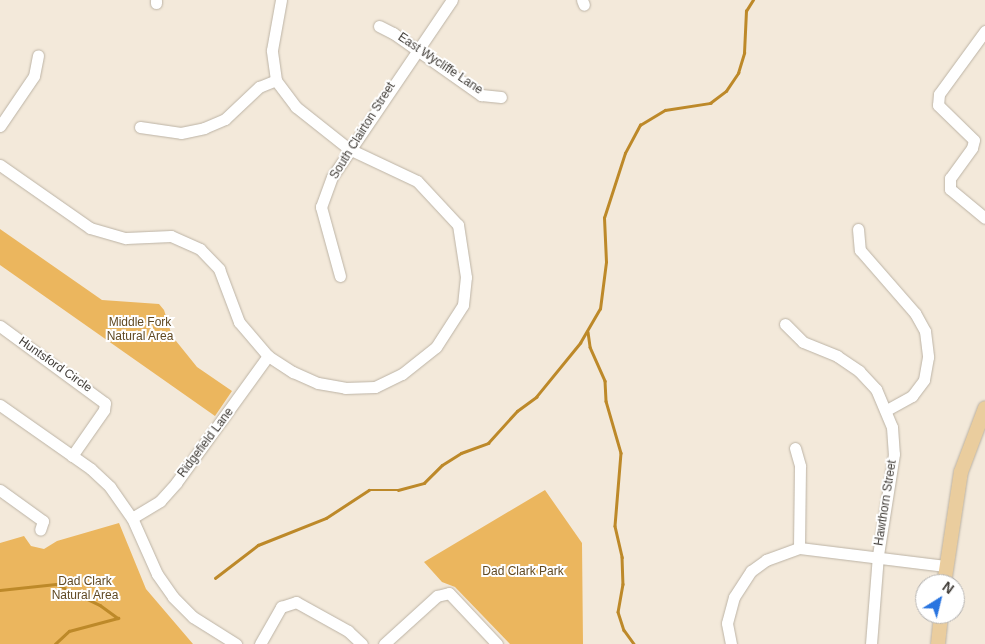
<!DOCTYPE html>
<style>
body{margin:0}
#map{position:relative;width:985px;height:644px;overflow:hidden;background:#f3e9da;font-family:Helvetica,sans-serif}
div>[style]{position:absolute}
.green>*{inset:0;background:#ebb65e}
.stream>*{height:2.5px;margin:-1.25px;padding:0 1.25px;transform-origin:1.25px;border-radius:1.25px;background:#bd8929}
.roads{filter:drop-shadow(0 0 1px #bcb3a5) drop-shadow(0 0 1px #bcb3a5)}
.minor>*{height:11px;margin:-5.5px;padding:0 5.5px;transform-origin:5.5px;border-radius:5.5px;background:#fff}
.major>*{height:14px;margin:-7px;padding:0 7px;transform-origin:7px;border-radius:7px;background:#eacd9e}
span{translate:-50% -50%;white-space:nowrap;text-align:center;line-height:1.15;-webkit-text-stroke:4px #fff;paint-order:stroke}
.street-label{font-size:12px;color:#403c37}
.park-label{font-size:12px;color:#604923}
.north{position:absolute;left:915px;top:574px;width:50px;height:50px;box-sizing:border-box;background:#fff;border:1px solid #b3b1af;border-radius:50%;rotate:36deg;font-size:14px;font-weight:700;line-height:20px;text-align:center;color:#403c37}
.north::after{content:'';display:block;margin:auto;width:18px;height:22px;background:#2a75e0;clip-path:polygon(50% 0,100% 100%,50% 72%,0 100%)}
</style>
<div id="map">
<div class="green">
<i style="clip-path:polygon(0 229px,102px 300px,159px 304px,164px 310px,172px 336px,197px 367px,232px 391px,215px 416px,0 265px)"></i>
<i style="clip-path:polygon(545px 490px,582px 543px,583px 644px,510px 644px,455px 587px,442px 582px,424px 562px)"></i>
<i style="clip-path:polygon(119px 523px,146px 589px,193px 644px,0 644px,0 543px,24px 536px,31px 546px,44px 549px,57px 541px)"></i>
</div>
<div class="stream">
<i style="left:588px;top:332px;width:15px;rotate:82deg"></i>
<i style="left:590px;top:347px;width:37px;rotate:66deg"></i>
<i style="left:605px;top:381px;width:20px;rotate:87deg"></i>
<i style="left:606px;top:401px;width:54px;rotate:73.9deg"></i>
<i style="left:621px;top:453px;width:73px;rotate:94.7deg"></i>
<i style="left:615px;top:526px;width:32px;rotate:77deg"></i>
<i style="left:622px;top:557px;width:27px;rotate:88deg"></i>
<i style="left:623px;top:584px;width:28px;rotate:100deg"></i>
<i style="left:618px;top:612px;width:19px;rotate:72deg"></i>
<i style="left:624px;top:630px;width:17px;rotate:54deg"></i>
<i style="left:215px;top:578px;width:54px;rotate:-37.5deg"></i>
<i style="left:258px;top:545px;width:73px;rotate:-21.7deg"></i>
<i style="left:326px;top:518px;width:51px;rotate:-33.1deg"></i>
<i style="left:369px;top:490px;width:29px"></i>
<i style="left:398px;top:490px;width:27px;rotate:-15deg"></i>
<i style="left:424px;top:483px;width:25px;rotate:-45deg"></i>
<i style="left:442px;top:465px;width:22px;rotate:-32deg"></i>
<i style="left:461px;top:453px;width:29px;rotate:-20deg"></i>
<i style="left:488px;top:443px;width:43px;rotate:-47.8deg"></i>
<i style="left:517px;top:411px;width:24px;rotate:-36deg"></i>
<i style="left:536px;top:397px;width:70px;rotate:-50.8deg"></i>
<i style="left:580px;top:343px;width:39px;rotate:-60deg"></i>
<i style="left:600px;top:309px;width:47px;rotate:-82.7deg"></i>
<i style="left:606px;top:262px;width:44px;rotate:-92.6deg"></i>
<i style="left:604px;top:218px;width:68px;rotate:-72.1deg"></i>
<i style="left:625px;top:153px;width:32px;rotate:-62deg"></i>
<i style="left:640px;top:125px;width:29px;rotate:-31deg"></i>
<i style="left:665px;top:110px;width:46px;rotate:-8.8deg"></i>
<i style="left:710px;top:103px;width:20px;rotate:-37deg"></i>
<i style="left:726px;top:91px;width:22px;rotate:-56deg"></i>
<i style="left:738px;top:73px;width:21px;rotate:-73deg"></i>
<i style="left:744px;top:53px;width:42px;rotate:-87.3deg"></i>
<i style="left:746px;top:11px;width:13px;rotate:-58deg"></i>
<i style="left:0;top:590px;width:56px;rotate:-6.1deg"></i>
<i style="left:56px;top:584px;width:49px;rotate:25.5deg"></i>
<i style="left:100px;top:605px;width:22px;rotate:36deg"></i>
<i style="left:55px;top:644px;width:19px;rotate:-43deg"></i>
<i style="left:69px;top:631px;width:51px;rotate:-14.9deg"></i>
</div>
<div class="roads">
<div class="minor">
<i style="left:156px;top:0;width:3px;rotate:90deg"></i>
<i style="left:582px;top:0;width:5px;rotate:68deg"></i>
<i style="left:379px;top:26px;width:16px;rotate:27deg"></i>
<i style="left:393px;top:33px;width:108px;rotate:35.2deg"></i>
<i style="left:481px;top:95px;width:20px;rotate:6deg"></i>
<i style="left:985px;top:31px;width:78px;rotate:126.1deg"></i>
<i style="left:939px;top:94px;width:11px;rotate:95deg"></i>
<i style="left:938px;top:105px;width:50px;rotate:44.2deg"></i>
<i style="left:974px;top:140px;width:8px;rotate:104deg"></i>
<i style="left:972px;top:148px;width:37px;rotate:126deg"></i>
<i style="left:950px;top:178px;width:11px;rotate:90deg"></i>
<i style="left:950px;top:189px;width:45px;rotate:39.6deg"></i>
<i style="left:0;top:126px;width:60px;rotate:-55.8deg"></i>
<i style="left:34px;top:76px;width:21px;rotate:-79deg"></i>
<i style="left:140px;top:127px;width:41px;rotate:8.3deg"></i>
<i style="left:181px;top:133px;width:24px;rotate:-12deg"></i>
<i style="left:204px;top:128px;width:23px;rotate:-23deg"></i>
<i style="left:225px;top:119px;width:47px;rotate:-43.3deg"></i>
<i style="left:259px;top:87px;width:18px;rotate:-22deg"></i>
<i style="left:0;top:165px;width:110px;rotate:35deg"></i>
<i style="left:90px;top:228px;width:37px;rotate:16deg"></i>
<i style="left:126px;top:238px;width:45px;rotate:-2.5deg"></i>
<i style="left:171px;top:236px;width:32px;rotate:24deg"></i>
<i style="left:200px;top:249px;width:28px;rotate:46deg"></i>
<i style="left:219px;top:269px;width:57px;rotate:69.3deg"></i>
<i style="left:239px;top:322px;width:45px;rotate:49.5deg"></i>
<i style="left:268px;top:356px;width:30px;rotate:33deg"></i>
<i style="left:293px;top:372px;width:27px;rotate:24deg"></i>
<i style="left:318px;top:383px;width:27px;rotate:10deg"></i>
<i style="left:345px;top:388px;width:30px;rotate:-2deg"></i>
<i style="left:375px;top:387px;width:30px;rotate:-26deg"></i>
<i style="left:402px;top:374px;width:43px;rotate:-38.5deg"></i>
<i style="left:436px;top:347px;width:50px;rotate:-57.3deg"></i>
<i style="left:463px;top:305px;width:28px;rotate:-84deg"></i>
<i style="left:466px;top:277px;width:53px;rotate:-98.7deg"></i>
<i style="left:458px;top:225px;width:60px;rotate:-133deg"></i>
<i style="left:417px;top:181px;width:75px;rotate:-154.8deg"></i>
<i style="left:349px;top:149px;width:68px;rotate:-141.6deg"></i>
<i style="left:296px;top:107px;width:34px;rotate:-127deg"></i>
<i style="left:276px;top:80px;width:30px;rotate:-98deg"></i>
<i style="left:272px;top:50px;width:51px;rotate:-79.8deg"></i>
<i style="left:858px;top:229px;width:21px;rotate:85deg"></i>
<i style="left:860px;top:250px;width:84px;rotate:48.9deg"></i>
<i style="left:915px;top:313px;width:21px;rotate:61deg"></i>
<i style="left:925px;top:331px;width:26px;rotate:83deg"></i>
<i style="left:928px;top:357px;width:23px;rotate:100deg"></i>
<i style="left:924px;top:380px;width:20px;rotate:127deg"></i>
<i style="left:912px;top:396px;width:29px;rotate:151deg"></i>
<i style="left:340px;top:276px;width:72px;rotate:-105.4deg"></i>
<i style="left:321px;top:207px;width:32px;rotate:-70deg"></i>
<i style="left:332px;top:177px;width:214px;rotate:-55.9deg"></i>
<i style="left:785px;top:324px;width:25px;rotate:45deg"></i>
<i style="left:803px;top:342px;width:37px;rotate:22deg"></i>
<i style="left:837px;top:356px;width:27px;rotate:34deg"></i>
<i style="left:859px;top:371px;width:25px;rotate:47deg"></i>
<i style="left:876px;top:389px;width:41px;rotate:67.2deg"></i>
<i style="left:892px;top:427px;width:27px;rotate:86deg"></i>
<i style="left:894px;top:454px;width:102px;rotate:99deg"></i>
<i style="left:878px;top:555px;width:89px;rotate:94.5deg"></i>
<i style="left:0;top:326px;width:130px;rotate:36.3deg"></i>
<i style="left:105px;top:403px;width:7px;rotate:98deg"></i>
<i style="left:104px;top:410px;width:56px;rotate:124.8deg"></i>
<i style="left:0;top:405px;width:111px;rotate:35.1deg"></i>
<i style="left:91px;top:469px;width:26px;rotate:43deg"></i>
<i style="left:110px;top:487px;width:38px;rotate:55deg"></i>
<i style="left:132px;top:518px;width:61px;rotate:65.9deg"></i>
<i style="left:157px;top:574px;width:28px;rotate:55deg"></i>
<i style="left:173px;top:597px;width:28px;rotate:45deg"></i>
<i style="left:193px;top:617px;width:51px;rotate:32.1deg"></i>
<i style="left:795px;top:448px;width:19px;rotate:74deg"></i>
<i style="left:800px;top:466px;width:82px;rotate:90.7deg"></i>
<i style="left:0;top:490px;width:53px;rotate:35.8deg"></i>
<i style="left:43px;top:521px;width:9px;rotate:108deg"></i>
<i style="left:132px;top:518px;width:33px;rotate:-31deg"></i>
<i style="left:160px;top:501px;width:24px;rotate:-48deg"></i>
<i style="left:176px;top:483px;width:157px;rotate:-54.1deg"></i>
<i style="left:260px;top:644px;width:43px;rotate:-60.4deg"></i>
<i style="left:281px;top:607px;width:16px;rotate:-18deg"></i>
<i style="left:296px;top:602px;width:60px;rotate:29.1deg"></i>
<i style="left:348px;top:631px;width:19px;rotate:43deg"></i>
<i style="left:384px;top:644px;width:72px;rotate:-42.2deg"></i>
<i style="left:437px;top:596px;width:12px;rotate:-14deg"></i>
<i style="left:449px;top:593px;width:70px;rotate:46.7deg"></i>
<i style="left:731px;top:644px;width:21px;rotate:-101deg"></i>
<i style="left:727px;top:623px;width:27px;rotate:-75deg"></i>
<i style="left:734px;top:597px;width:31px;rotate:-57deg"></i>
<i style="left:751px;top:571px;width:19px;rotate:-36deg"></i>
<i style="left:766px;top:560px;width:35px;rotate:-20deg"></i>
<i style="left:799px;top:548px;width:148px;rotate:7deg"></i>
</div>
<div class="major">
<i style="left:944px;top:584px;width:113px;rotate:-81.4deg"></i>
<i style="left:961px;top:472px;width:68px;rotate:-69.4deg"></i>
<i style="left:938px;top:644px;width:30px;rotate:-84deg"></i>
</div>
</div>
<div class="street-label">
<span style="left:440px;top:64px;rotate:34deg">East Wycliffe Lane</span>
<span style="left:363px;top:131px;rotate:-58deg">South Clairton Street</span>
<span style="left:55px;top:365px;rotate:35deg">Huntsford Circle</span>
<span style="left:206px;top:443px;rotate:-53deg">Ridgefield Lane</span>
<span style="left:886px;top:503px;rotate:-81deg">Hawthorn Street</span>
</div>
<div class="park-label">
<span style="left:140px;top:330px">Middle Fork<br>Natural Area</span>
<span style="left:523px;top:572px">Dad Clark Park</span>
<span style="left:85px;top:589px">Dad Clark<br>Natural Area</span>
</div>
<div class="north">N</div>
</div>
